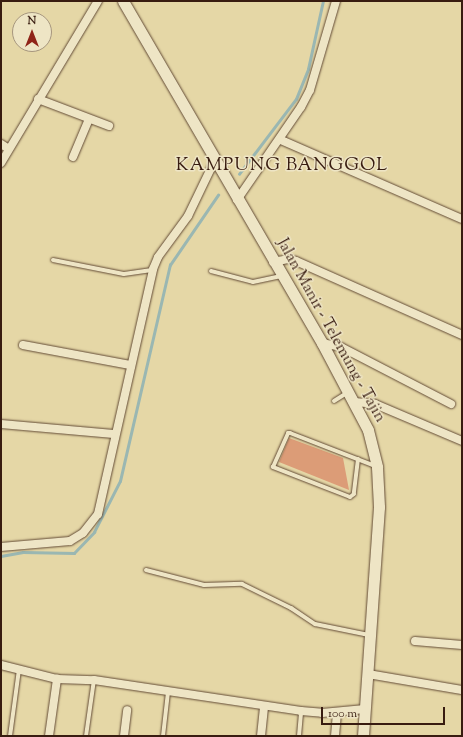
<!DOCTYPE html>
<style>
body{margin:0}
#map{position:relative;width:463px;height:737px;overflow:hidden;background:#e5d7a6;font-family:"Sorts Mill Goudy",serif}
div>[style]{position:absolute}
.stream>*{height:2.5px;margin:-1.25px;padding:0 1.25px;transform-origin:1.25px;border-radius:1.25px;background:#9ab7b2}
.building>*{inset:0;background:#dc9c77}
.roads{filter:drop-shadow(0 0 1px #634b36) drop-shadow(0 0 1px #634b36)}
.service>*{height:4px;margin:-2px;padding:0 2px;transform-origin:2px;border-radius:2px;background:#eee5c5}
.minor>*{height:8px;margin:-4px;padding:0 4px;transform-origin:4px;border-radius:4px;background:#eee5c5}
.secondary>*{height:11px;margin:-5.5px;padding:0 5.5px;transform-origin:5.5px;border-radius:5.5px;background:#eee5c5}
span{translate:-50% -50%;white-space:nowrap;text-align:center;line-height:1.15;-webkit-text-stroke:3px #eee5c5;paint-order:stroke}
.street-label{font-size:16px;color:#381c10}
.quarter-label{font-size:18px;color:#381c10;letter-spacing:1px}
.frame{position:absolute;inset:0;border:2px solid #381c10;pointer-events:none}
.north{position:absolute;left:12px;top:12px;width:40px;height:40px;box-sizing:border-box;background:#eee5c5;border:1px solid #a5957d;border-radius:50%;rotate:0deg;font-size:11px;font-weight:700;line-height:16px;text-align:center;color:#381c10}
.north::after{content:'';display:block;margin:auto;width:14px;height:18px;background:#8f2418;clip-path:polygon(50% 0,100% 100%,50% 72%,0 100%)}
.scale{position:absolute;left:321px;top:707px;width:124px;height:18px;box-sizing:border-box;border:2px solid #381c10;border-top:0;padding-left:5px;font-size:12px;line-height:14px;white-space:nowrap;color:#381c10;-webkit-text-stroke:3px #eee5c5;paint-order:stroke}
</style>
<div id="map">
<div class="stream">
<i style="left:239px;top:174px;width:94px;rotate:-52.8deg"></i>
<i style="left:296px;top:99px;width:32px;rotate:-68deg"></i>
<i style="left:308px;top:69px;width:70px;rotate:-77.6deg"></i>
<i style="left:1px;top:556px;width:22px;rotate:-10deg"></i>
<i style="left:23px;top:552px;width:51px;rotate:1.1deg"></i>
<i style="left:74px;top:553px;width:29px;rotate:-46deg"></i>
<i style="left:94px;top:532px;width:57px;rotate:-63deg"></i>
<i style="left:120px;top:481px;width:222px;rotate:-77deg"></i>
<i style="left:170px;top:265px;width:85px;rotate:-55.6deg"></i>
</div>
<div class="building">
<i style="clip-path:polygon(289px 438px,343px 458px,349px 490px,279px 462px)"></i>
</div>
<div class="roads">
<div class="service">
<i style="left:53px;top:260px;width:72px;rotate:11.2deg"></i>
<i style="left:124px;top:274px;width:28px;rotate:-8deg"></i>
<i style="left:211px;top:271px;width:43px;rotate:14.7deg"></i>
<i style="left:253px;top:282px;width:30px;rotate:-12deg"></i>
<i style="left:334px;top:401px;width:15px;rotate:-32deg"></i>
<i style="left:358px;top:459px;width:35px;rotate:97deg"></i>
<i style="left:354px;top:494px;width:5px;rotate:143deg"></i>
<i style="left:350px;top:497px;width:83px;rotate:-158.7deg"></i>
<i style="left:273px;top:467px;width:37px;rotate:-66deg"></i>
<i style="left:288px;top:433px;width:2px"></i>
<i style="left:290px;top:433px;width:91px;rotate:21.2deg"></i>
<i style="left:146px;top:570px;width:60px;rotate:14.5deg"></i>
<i style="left:204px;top:585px;width:38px;rotate:-2deg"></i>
<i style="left:242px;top:584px;width:55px;rotate:26.1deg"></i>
<i style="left:291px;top:608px;width:29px;rotate:34deg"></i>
<i style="left:315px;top:624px;width:55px;rotate:11.5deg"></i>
<i style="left:10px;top:736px;width:68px;rotate:-82.3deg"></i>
<i style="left:86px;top:736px;width:57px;rotate:-81.9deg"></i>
<i style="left:163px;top:736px;width:44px;rotate:-83.5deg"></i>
<i style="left:299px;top:736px;width:25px;rotate:-85deg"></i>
</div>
<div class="minor">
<i style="left:38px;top:99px;width:76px;rotate:20.8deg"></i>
<i style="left:281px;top:140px;width:197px;rotate:23.6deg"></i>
<i style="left:1px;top:144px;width:9px;rotate:32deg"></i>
<i style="left:73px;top:157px;width:41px;rotate:-67.2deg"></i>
<i style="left:1px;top:163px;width:189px;rotate:-59.1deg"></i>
<i style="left:237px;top:200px;width:113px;rotate:-55.5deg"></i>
<i style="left:301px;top:107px;width:19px;rotate:-62deg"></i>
<i style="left:310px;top:90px;width:93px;rotate:-73.7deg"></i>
<i style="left:273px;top:262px;width:15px;rotate:-11deg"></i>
<i style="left:288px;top:259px;width:8px;rotate:14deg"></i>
<i style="left:296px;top:261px;width:182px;rotate:24deg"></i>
<i style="left:322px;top:343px;width:19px;rotate:12deg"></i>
<i style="left:341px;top:347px;width:124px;rotate:27.4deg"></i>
<i style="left:23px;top:345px;width:109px;rotate:10.6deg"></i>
<i style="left:354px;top:402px;width:21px;rotate:5deg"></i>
<i style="left:375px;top:404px;width:95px;rotate:23deg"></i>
<i style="left:1px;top:424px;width:113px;rotate:5.1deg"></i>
<i style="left:1px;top:547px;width:69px;rotate:-5deg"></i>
<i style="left:70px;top:541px;width:15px;rotate:-32deg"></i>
<i style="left:83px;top:533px;width:24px;rotate:-52deg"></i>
<i style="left:98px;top:514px;width:251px;rotate:-77.3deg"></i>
<i style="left:153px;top:269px;width:13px;rotate:-67deg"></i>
<i style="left:158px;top:257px;width:51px;rotate:-53.8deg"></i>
<i style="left:188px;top:216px;width:62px;rotate:-64.3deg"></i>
<i style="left:415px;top:641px;width:47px;rotate:4.9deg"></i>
<i style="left:1px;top:665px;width:58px;rotate:14deg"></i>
<i style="left:57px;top:679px;width:37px;rotate:2deg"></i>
<i style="left:94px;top:680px;width:209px;rotate:8.5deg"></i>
<i style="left:301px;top:711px;width:21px;rotate:5deg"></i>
<i style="left:322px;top:713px;width:43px;rotate:-5.3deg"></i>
<i style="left:368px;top:674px;width:95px;rotate:9.7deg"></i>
<i style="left:49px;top:736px;width:58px;rotate:-82deg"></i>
<i style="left:124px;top:736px;width:26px;rotate:-83deg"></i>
<i style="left:261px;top:736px;width:30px;rotate:-84deg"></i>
<i style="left:335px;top:736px;width:24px;rotate:-85deg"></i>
</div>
<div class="secondary">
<i style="left:123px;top:1px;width:396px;rotate:59.8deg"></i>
<i style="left:322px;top:343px;width:98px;rotate:62.1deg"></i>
<i style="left:368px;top:430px;width:38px;rotate:76deg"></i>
<i style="left:377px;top:467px;width:40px;rotate:87.1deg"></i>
<i style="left:379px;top:507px;width:230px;rotate:94deg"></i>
</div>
</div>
<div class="street-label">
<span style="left:330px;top:331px;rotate:61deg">Jalan Manir - Telemung - Tajin</span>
</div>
<div class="quarter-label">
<span style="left:282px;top:166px">KAMPUNG BANGGOL</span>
</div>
<div class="frame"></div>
<div class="north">N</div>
<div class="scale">100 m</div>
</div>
